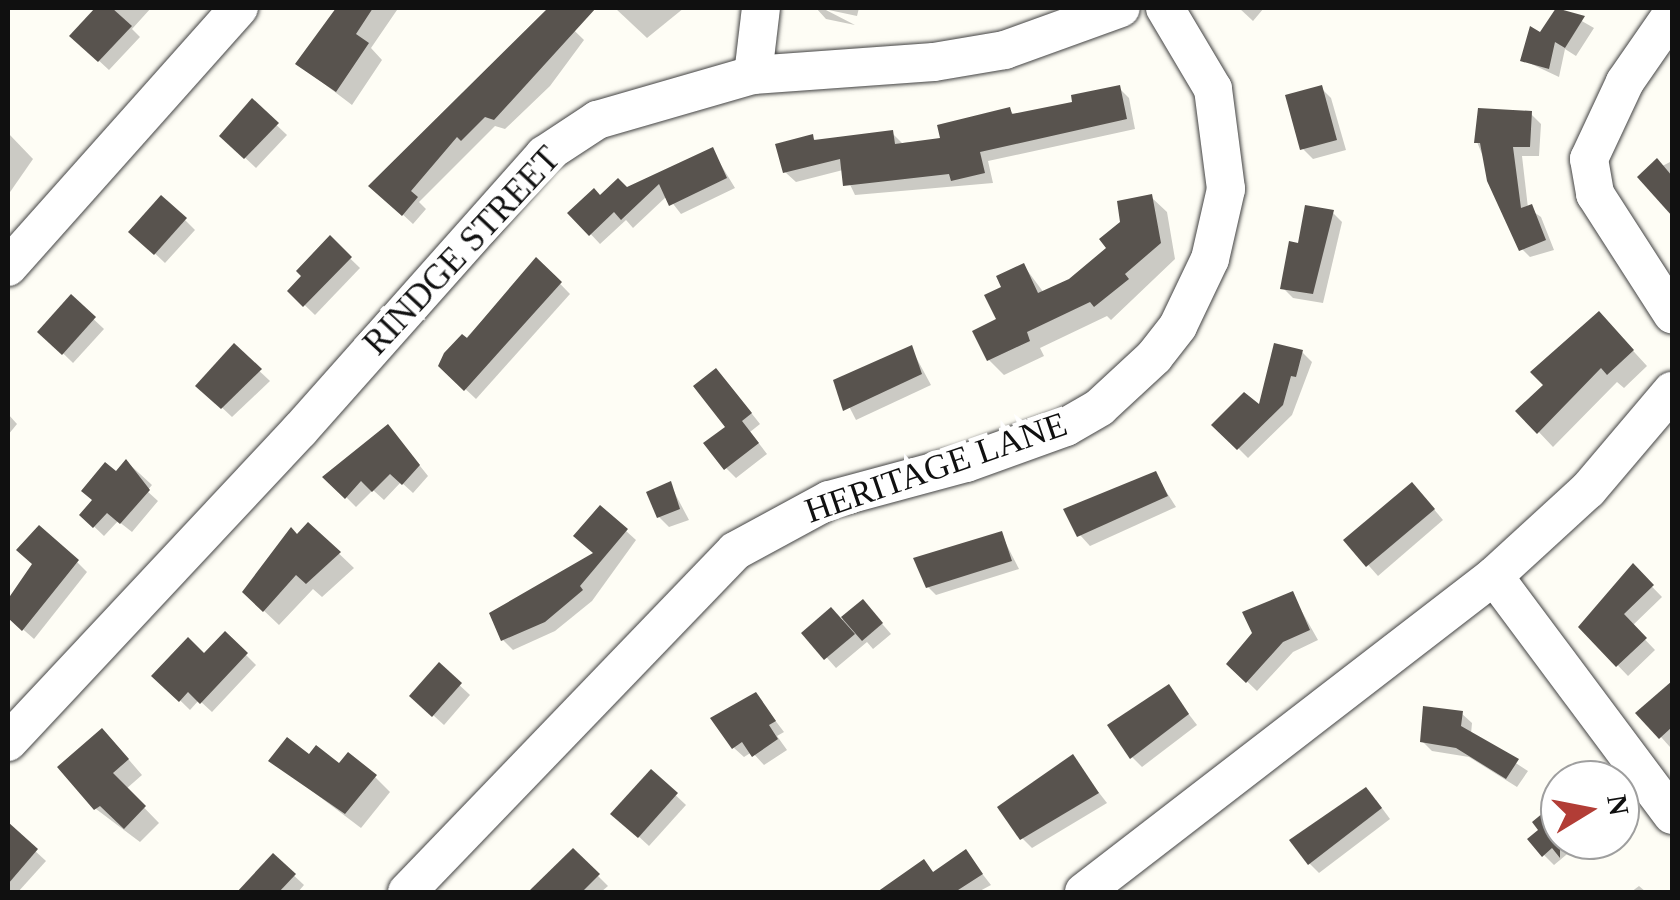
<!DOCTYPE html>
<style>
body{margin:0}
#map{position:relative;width:1680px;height:900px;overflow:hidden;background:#fefdf5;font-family:Georgia,serif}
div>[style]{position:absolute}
.shadow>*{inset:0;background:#0003}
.building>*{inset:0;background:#58534e}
.roads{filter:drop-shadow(0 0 2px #434343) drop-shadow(0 0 2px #434343)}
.minor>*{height:38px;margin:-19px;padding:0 19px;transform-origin:19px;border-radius:19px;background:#fff}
span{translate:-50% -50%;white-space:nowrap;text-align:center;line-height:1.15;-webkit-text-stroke:10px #fff;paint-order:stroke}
.street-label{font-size:35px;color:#101010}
.frame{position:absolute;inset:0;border:10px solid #101010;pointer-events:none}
.north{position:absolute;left:1540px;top:760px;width:100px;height:100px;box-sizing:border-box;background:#fff;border:2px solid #9f9f9f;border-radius:50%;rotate:80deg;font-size:28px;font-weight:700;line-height:40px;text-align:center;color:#101010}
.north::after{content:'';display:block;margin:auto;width:35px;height:45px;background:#b23d36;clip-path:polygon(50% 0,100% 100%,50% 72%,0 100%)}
</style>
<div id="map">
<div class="shadow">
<i style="clip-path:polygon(98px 8px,151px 8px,132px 29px,140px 37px,109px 70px,72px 36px)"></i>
<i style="clip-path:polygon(338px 8px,397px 10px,371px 48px,382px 60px,352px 105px,298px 64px)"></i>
<i style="clip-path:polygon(551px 8px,584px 40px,550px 86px,505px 129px,495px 126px,419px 202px,426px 209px,413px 224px,372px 186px)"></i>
<i style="clip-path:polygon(615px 8px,684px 8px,647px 38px)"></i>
<i style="clip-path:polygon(816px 8px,859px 8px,857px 16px,824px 9px,855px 25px,826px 19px)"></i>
<i style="clip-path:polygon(1239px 8px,1264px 8px,1253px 21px)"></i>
<i style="clip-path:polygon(1559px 8px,1594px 28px,1576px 56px,1565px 49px,1559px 77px,1523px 60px)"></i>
<i style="clip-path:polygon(1119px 88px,1129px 98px,1135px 129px,988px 161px,993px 183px,855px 195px,843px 170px,796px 182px,785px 172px,812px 137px,817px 142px,892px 133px,902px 143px,943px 140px,1009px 110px,1016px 116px,1075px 104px)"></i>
<i style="clip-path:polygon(1321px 88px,1331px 98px,1346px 150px,1313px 159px,1303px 149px)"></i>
<i style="clip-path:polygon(252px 102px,287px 135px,256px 168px,222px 136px)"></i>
<i style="clip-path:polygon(1531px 114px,1541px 124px,1539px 156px,1522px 156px,1528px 208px,1541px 217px,1554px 250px,1530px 257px,1520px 247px,1477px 142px)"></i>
<i style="clip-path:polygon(8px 133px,33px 159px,8px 195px)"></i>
<i style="clip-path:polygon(712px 150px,735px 188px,681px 214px,667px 196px,633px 228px,626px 220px,600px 244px,571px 213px)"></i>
<i style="clip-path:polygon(1672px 161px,1672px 212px,1641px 177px)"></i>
<i style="clip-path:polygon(1151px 197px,1167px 212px,1175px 259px,1111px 320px,1107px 316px,1040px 348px,1044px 356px,1004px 375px,989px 360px,1004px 288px,1024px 266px,1044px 293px,1070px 281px,1110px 249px,1123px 223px)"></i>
<i style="clip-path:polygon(1332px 212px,1342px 222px,1323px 303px,1293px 298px,1283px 288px)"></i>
<i style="clip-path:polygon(185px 220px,195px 230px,165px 263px,132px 232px)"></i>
<i style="clip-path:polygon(330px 239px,360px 268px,315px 315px,290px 291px)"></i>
<i style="clip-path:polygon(537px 260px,570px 294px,476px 399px,441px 366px)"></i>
<i style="clip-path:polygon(71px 298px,104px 329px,73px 363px,40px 331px)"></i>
<i style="clip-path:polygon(1614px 330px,1647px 366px,1624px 388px,1617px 382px,1553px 447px,1519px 411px)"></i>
<i style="clip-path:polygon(234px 347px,270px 381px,232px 417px,199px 386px)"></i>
<i style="clip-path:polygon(911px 348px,931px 385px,856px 420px,836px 381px)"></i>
<i style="clip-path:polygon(1302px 352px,1312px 362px,1292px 415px,1248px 458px,1215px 425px,1260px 408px)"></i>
<i style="clip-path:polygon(726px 381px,760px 424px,750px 432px,767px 454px,736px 478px,726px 468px)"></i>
<i style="clip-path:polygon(8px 414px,17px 424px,8px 435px)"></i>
<i style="clip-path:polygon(397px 437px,428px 476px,413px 493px,401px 482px,384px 500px,373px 490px,356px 507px,326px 477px)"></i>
<i style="clip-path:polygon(127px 462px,152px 485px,147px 491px,158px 501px,132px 532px,118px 521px,104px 536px,82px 515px)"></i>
<i style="clip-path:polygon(1155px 474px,1176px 507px,1090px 546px,1080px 535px,1066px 510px)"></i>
<i style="clip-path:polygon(670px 484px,689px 520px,669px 527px,659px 517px)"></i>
<i style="clip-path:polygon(1422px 495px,1443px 520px,1378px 576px,1346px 540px)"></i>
<i style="clip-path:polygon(309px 525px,354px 568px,322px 597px,313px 589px,279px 625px,260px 607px)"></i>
<i style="clip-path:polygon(626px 531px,636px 540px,592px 601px,555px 631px,513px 650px,503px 640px)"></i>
<i style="clip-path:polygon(1001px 534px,1019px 569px,936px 595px,928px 587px,917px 559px)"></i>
<i style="clip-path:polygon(77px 562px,87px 572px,34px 639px,8px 616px,8px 603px,29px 579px)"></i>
<i style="clip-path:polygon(1633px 567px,1662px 597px,1632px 626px,1655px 650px,1628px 676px,1581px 627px)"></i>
<i style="clip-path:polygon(1292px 594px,1318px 640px,1293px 652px,1257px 691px,1229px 664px)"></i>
<i style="clip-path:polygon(863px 602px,891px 634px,873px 649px,867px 642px,836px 668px,805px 633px,841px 621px)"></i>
<i style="clip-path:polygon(225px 634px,256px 665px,212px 712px,199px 700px,190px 710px,155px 676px,204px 656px)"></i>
<i style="clip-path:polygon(439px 666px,470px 695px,444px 725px,422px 705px)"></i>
<i style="clip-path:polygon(1168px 687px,1197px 725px,1142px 767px,1132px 757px)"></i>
<i style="clip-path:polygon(1663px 693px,1672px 702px,1670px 747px,1661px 737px)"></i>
<i style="clip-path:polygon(756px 695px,784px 732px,777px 736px,787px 750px,764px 765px,752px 752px,744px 757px,734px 748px)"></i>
<i style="clip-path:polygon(1461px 713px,1472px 723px,1471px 734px,1528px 771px,1517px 787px,1469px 757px,1432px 751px,1422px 741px)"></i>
<i style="clip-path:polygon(117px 746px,142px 775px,126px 789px,159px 823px,140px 842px,96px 809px)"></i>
<i style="clip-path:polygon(310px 757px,375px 777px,390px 792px,361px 828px,271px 760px)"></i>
<i style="clip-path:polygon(1072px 758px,1107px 803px,1032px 848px,1022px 838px)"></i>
<i style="clip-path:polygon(651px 772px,686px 805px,649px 846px,624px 823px)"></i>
<i style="clip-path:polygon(1376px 800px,1390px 819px,1319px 873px,1309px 863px)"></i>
<i style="clip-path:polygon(1560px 803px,1560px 840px,1584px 840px,1554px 865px,1544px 855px)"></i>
<i style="clip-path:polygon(9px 827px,46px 861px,18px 892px,8px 892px)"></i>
<i style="clip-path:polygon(573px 851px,608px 886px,601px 892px,541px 892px)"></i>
<i style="clip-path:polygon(966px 853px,991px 885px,978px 892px,886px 890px,924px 863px,935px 874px)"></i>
<i style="clip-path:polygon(273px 856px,304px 885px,298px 892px,257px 892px,248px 884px)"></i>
<i style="clip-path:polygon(1639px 886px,1646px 892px,1631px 892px)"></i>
</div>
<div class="building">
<i style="clip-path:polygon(95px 8px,112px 8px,132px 26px,98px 62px,69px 36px)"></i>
<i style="clip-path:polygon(336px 8px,373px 8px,356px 34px,369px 43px,336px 92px,295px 64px)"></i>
<i style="clip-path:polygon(548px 8px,596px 8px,494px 120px,485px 117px,461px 141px,457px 137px,411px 191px,418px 197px,402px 216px,368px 186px)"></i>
<i style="clip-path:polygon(1556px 8px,1585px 16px,1565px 48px,1555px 42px,1549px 69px,1520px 61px,1530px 26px,1540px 32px)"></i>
<i style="clip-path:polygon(1120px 85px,1127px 119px,980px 152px,985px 173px,951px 181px,949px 174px,843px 186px,840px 159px,783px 173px,775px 144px,813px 134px,814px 140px,893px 130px,895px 144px,940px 138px,937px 125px,1010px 107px,1012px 114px,1072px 102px,1071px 95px)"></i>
<i style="clip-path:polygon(1322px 85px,1337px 140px,1300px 150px,1285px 95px)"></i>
<i style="clip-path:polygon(252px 98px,279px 123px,244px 159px,219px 136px)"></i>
<i style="clip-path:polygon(1478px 108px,1532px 111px,1530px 147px,1513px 147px,1521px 208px,1532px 204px,1546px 240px,1519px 251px,1487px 181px,1480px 143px,1474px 143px)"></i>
<i style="clip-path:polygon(713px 147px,727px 178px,669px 206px,659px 184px,621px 220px,614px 212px,589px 236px,567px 213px,594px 188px,600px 195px,618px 178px,627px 187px)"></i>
<i style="clip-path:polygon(1657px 158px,1672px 176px,1672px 216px,1637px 177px)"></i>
<i style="clip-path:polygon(1152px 194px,1161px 243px,1125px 274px,1129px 279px,1094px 307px,1090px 302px,1027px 332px,1030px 341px,987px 361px,972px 331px,996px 319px,984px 295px,1001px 287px,996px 276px,1024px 263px,1038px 293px,1069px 279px,1106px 248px,1099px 239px,1120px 222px,1117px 201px)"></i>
<i style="clip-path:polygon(161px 195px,187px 218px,154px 255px,128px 232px)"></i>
<i style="clip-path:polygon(1305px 205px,1334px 210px,1313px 294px,1280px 289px,1289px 241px,1298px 243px)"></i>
<i style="clip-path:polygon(330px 235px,352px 257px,303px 307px,287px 291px,301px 276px,296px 271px)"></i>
<i style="clip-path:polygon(536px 257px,562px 282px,464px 391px,438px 366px,444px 353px,462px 334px,467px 338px)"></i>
<i style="clip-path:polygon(71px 294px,96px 317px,62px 355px,37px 332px)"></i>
<i style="clip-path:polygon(1599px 311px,1634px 350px,1607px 375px,1601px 368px,1537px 434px,1515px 411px,1543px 385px,1530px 372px)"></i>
<i style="clip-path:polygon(234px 343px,262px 369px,221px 409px,195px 386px)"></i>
<i style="clip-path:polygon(1274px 343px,1303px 350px,1296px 377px,1291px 376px,1283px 405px,1237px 450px,1211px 425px,1244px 392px,1259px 404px)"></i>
<i style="clip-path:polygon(912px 345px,922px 374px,843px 411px,833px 380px)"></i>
<i style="clip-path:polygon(716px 368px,752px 413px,742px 421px,759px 443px,724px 470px,703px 443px,725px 427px,693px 386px)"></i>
<i style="clip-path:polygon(388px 424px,420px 465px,402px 485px,390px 474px,372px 492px,361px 481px,345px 499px,322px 477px)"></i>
<i style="clip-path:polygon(126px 459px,150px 490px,120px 524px,107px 513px,93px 528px,79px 515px,92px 500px,81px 491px,105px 462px,116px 471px)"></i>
<i style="clip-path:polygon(1156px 471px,1168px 496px,1077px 537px,1063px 509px)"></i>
<i style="clip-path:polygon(671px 481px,680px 509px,657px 518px,646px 492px)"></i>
<i style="clip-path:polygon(1412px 482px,1435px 509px,1366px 567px,1343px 540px)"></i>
<i style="clip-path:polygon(600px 505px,628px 529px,580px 586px,583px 590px,545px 622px,501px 641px,489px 613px,593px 553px,573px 536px)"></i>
<i style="clip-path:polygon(308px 522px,341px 552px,306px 584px,296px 575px,263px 612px,242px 592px,291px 527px,297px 534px)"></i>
<i style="clip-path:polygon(39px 525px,79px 560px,22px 631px,8px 618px,8px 599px,32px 564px,16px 550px)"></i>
<i style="clip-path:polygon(1002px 531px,1012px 561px,926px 588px,913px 558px)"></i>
<i style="clip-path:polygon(1633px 563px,1654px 585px,1624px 614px,1647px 638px,1616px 667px,1578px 627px)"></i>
<i style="clip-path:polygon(1293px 591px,1310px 630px,1283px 642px,1246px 683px,1226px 664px,1252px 633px,1242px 612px)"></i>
<i style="clip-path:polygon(863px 599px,883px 623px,862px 641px,841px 617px)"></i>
<i style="clip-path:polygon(831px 607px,855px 634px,824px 660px,801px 633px)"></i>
<i style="clip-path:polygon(225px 631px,248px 653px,200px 704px,188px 692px,179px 702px,151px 676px,188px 637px,204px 653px)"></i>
<i style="clip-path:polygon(439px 662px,462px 683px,432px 717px,409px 696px)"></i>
<i style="clip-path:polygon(1672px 681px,1672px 727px,1659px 739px,1635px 713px)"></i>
<i style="clip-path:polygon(1169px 684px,1189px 714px,1130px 759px,1107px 725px)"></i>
<i style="clip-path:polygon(756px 692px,776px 721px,769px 725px,778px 739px,752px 757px,742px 742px,732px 749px,710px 718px)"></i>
<i style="clip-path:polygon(1423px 706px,1463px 711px,1461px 726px,1519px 759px,1506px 779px,1456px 748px,1420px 742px)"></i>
<i style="clip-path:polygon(102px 728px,129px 759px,113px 773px,146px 806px,124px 829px,100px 806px,94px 810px,57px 767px)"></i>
<i style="clip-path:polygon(287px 737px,309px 754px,316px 745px,339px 763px,348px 752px,377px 775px,345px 814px,268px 761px)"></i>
<i style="clip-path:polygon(1073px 754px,1099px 793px,1020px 840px,997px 807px)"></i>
<i style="clip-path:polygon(651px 769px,678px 793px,638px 838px,610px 814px)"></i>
<i style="clip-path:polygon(1366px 787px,1382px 808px,1308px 865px,1289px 840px)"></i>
<i style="clip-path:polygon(1560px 799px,1560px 858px,1552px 848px,1542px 857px,1527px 839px,1538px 830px,1532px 822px)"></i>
<i style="clip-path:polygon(8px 822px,38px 849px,8px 884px)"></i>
<i style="clip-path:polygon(573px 848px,600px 874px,582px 892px,528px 892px)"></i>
<i style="clip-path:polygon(966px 849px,983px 874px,955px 892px,877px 892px,924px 859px,933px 872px)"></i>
<i style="clip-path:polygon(273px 853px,296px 874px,279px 892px,237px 892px)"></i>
</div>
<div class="roads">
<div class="minor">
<i style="left:1672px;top:14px;width:83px;rotate:124.7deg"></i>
<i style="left:1625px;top:82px;width:85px;rotate:115.1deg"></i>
<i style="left:1589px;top:159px;width:36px;rotate:80deg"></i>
<i style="left:1595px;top:194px;width:143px;rotate:57.3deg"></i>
<i style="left:753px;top:75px;width:67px;rotate:-83.2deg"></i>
<i style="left:8px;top:267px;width:347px;rotate:-48.3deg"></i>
<i style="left:1494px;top:576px;width:298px;rotate:53.3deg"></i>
<i style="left:8px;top:742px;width:427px;rotate:-46.9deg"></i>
<i style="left:300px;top:430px;width:368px;rotate:-48.4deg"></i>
<i style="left:544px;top:155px;width:64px;rotate:-33.4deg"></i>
<i style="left:597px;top:120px;width:162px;rotate:-16.1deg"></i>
<i style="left:753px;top:75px;width:181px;rotate:-4.1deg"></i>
<i style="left:934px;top:62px;width:72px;rotate:-9.6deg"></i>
<i style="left:1005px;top:50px;width:123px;rotate:-19.9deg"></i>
<i style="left:407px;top:892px;width:473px;rotate:-46.1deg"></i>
<i style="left:735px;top:551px;width:107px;rotate:-28.5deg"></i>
<i style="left:829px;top:500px;width:142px;rotate:-15.1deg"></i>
<i style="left:966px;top:463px;width:106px;rotate:-19.8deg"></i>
<i style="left:1066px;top:427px;width:39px;rotate:-30deg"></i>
<i style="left:1100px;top:407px;width:74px;rotate:-42.8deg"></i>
<i style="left:1154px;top:357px;width:39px;rotate:-52deg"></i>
<i style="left:1178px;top:326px;width:74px;rotate:-64.5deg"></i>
<i style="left:1210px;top:259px;width:72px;rotate:-77.1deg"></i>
<i style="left:1226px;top:189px;width:101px;rotate:-97.4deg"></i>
<i style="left:1213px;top:89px;width:94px;rotate:-120.7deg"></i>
<i style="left:1084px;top:892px;width:518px;rotate:-37.62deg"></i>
<i style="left:1494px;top:576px;width:127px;rotate:-42.5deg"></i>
<i style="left:1588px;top:490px;width:130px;rotate:-49.7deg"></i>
</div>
</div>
<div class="street-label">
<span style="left:462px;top:251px;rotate:-47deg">RINDGE STREET</span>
<span style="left:936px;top:468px;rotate:-19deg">HERITAGE LANE</span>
</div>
<div class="frame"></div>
<div class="north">N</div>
</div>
